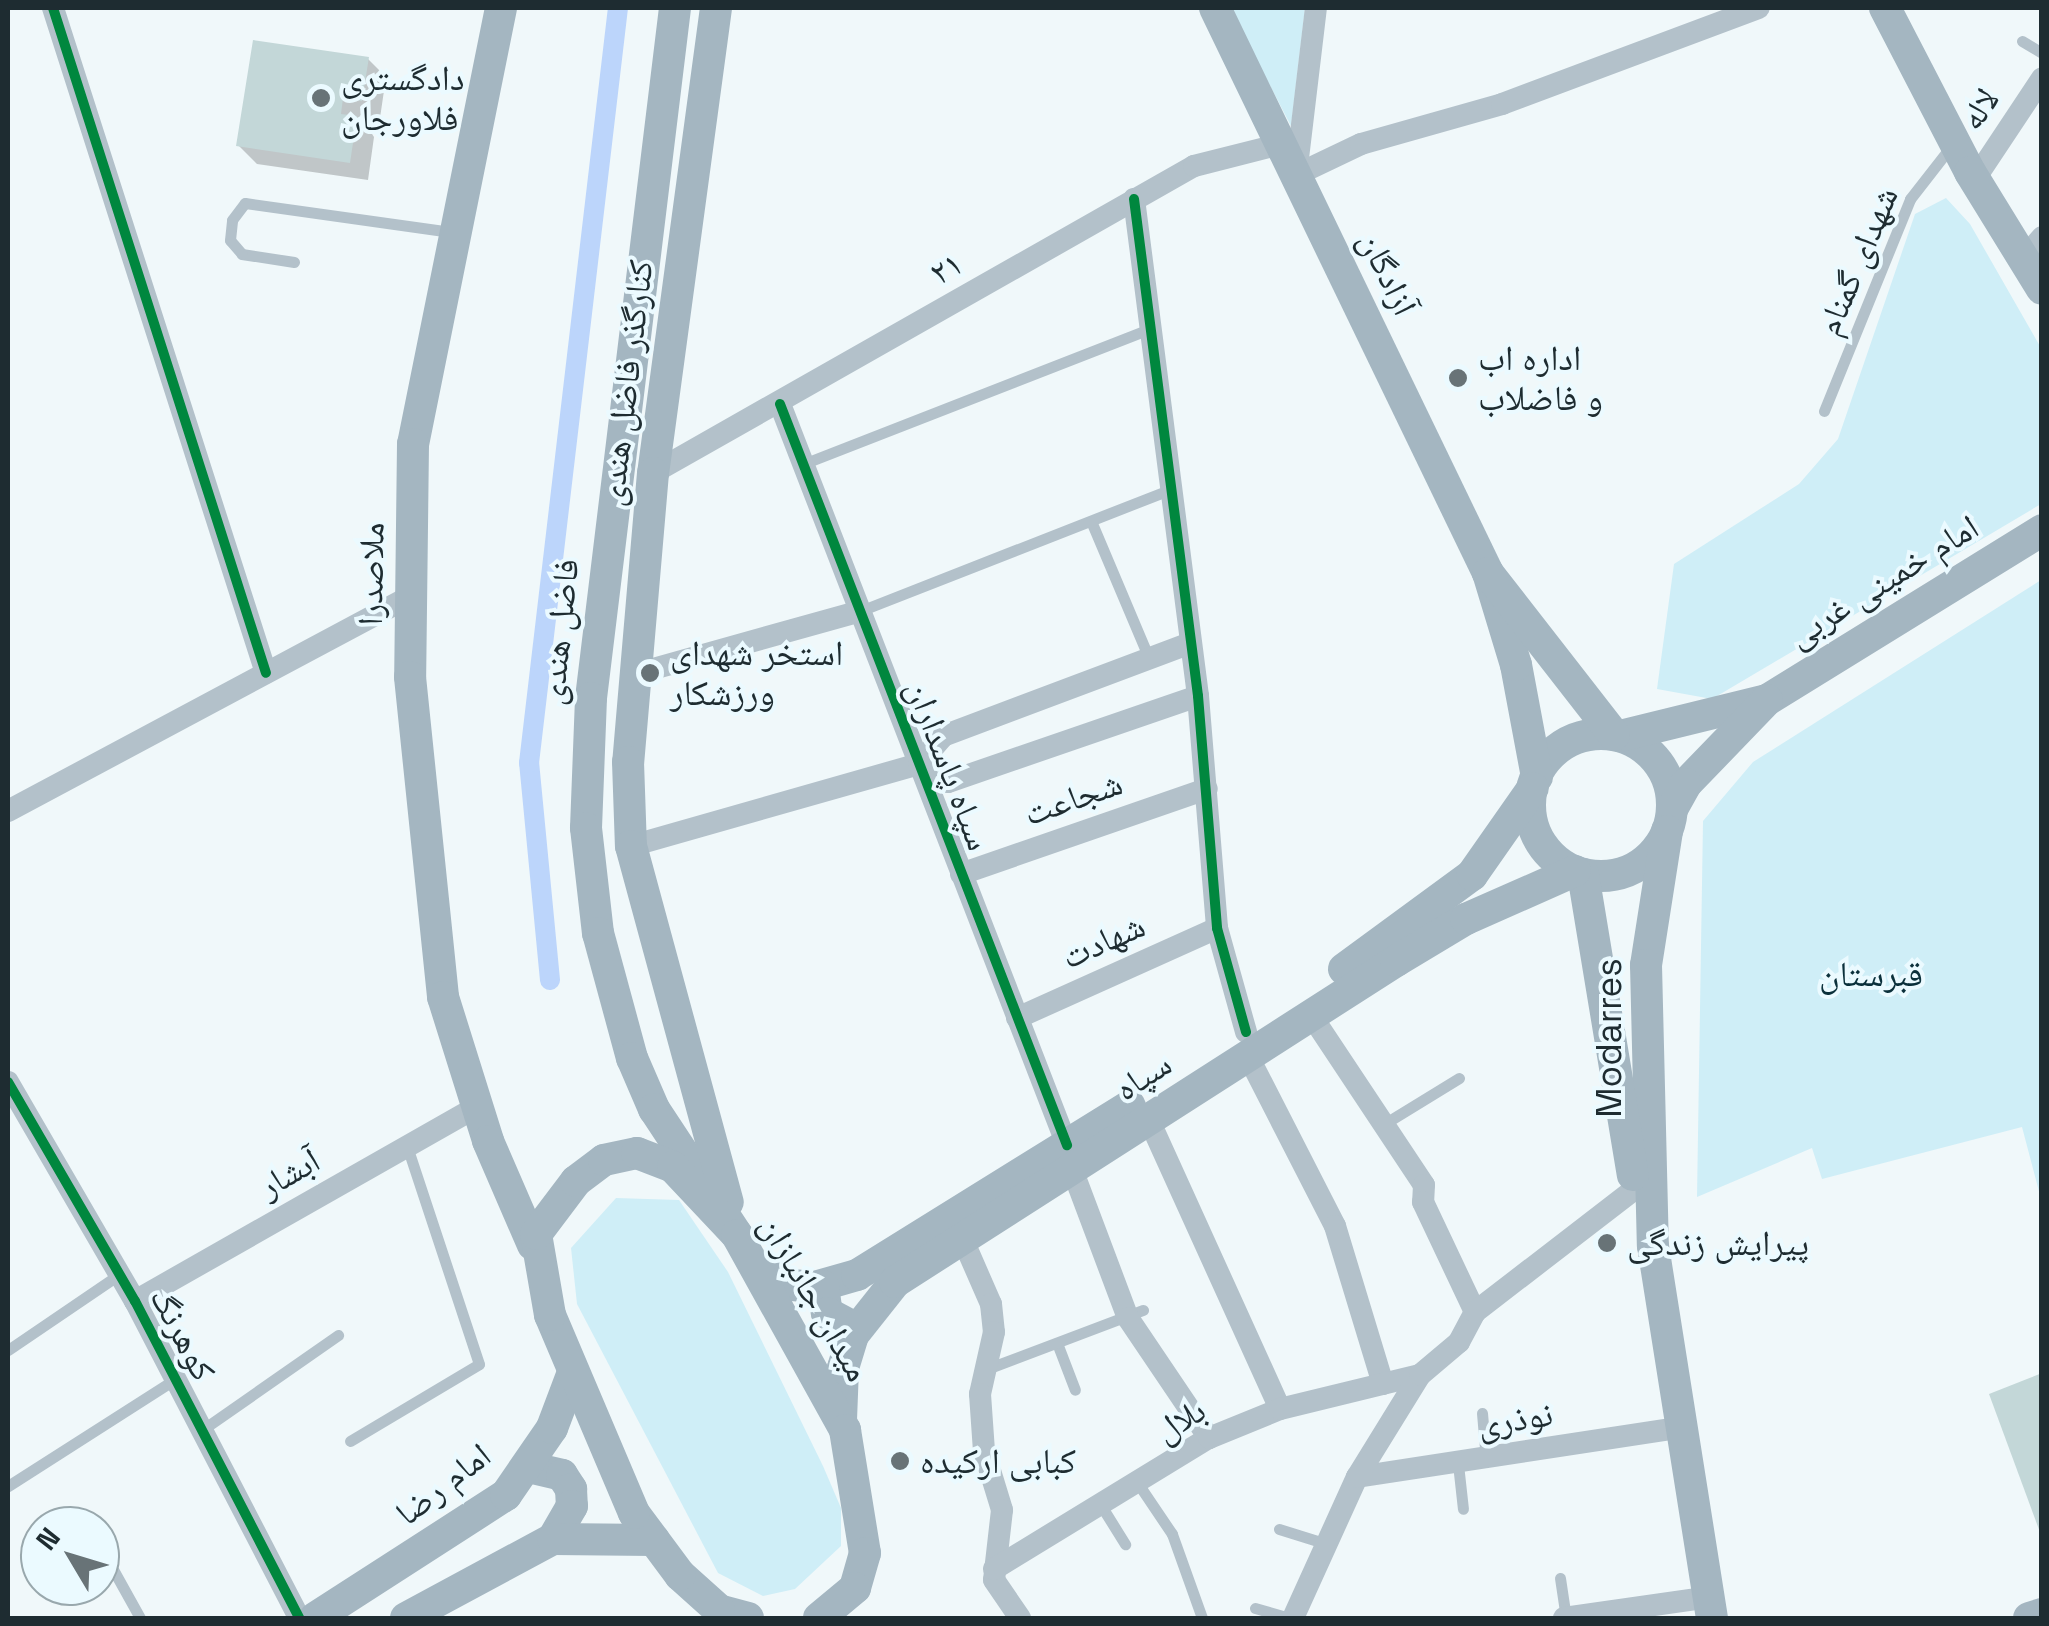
<!DOCTYPE html>
<meta charset="utf-8">
<style>
body{margin:0}
#map{position:relative;width:2049px;height:1626px;overflow:hidden;background:#f0f8fa;font-family:"Space Grotesk","Noto Naskh Arabic",sans-serif}
div>[style]{position:absolute}
.green>*{inset:0;background:#cfeef7}
.shadow>*{inset:0;background:#0003}
.canal>*{height:20px;margin:-10px;padding:0 10px;transform-origin:10px;border-radius:10px;background:#bcd5fb}
.building>*{inset:0;background:#c3d7d8}
.lane>*{height:11px;margin:-5.5px;padding:0 5.5px;transform-origin:5.5px;border-radius:5.5px;background:#b3c1ca}
.street>*{height:22px;margin:-11px;padding:0 11px;transform-origin:11px;border-radius:11px;background:#b3c1ca}
.secondary>*{height:32px;margin:-16px;padding:0 16px;transform-origin:16px;border-radius:16px;background:#a4b6c1}
.secondary>.ring{margin:-16px;padding:0;box-sizing:content-box;background:none;border:32px solid #a4b6c1;border-radius:50%}
.cycleway>*{height:10px;margin:-5px;padding:0 5px;transform-origin:5px;border-radius:5px;background:#00873e}
.dots>*{width:28px;height:28px;translate:-50% -50%;box-sizing:border-box;border:5px solid #ebfaff;border-radius:50%}
span{translate:-50% -50%;white-space:nowrap;text-align:center;line-height:1.15;-webkit-text-stroke:8px #ebfaff;paint-order:stroke}
.poi-label{font-size:35px;color:#1e2c31}
.left{translate:0 -50%;text-align:left}
.street-label{font-size:35px;color:#1e2c31}
.park-label{font-size:35px;color:#0b303b}
.frame{position:absolute;inset:0;border:10px solid #1e2c31;pointer-events:none}
.north{position:absolute;left:20px;top:1506px;width:100px;height:100px;box-sizing:border-box;background:#ebfaff;border:2px solid #99a8ad;border-radius:50%;rotate:308deg;font-size:28px;font-weight:700;line-height:40px;text-align:center;color:#1e2c31}
.north::after{content:'';display:block;margin:auto;width:35px;height:45px;background:#687377;clip-path:polygon(50% 0,100% 100%,50% 72%,0 100%)}
</style>
<div id="map">
<div class="green">
<i style="clip-path:polygon(1230px 8px,1305px 8px,1291px 126px)"></i>
<i style="clip-path:polygon(1946px 198px,1970px 224px,2041px 348px,2041px 504px,1712px 699px,1657px 689px,1674px 564px,1799px 484px,1838px 439px,1915px 214px)"></i>
<i style="clip-path:polygon(2041px 580px,2041px 1199px,2022px 1127px,1822px 1179px,1812px 1148px,1697px 1197px,1703px 821px,1753px 762px)"></i>
<i style="clip-path:polygon(616px 1198px,679px 1200px,728px 1272px,823px 1466px,841px 1508px,841px 1546px,795px 1589px,763px 1596px,718px 1573px,577px 1304px,571px 1248px)"></i>
</div>
<div class="shadow">
<i style="clip-path:polygon(368px 59px,386px 77px,380px 118px,360px 115px,374px 137px,368px 180px,257px 164px,239px 146px)"></i>
</div>
<div class="canal">
<i style="left:550px;top:980px;width:218px;rotate:-95.5deg"></i>
<i style="left:529px;top:763px;width:760px;rotate:-83.28deg"></i>
</div>
<div class="building">
<i style="clip-path:polygon(253px 40px,369px 57px,362px 101px,343px 98px,341px 114px,357px 116px,350px 163px,236px 146px)"></i>
<i style="clip-path:polygon(2042px 1373px,2042px 1535px,2041px 1535px,1989px 1394px)"></i>
</div>
<div class="lane">
<i style="left:2022px;top:41px;width:23px;rotate:31deg"></i>
<i style="left:294px;top:262px;width:53px;rotate:-171.3deg"></i>
<i style="left:242px;top:254px;width:18px;rotate:-131deg"></i>
<i style="left:230px;top:240px;width:20px;rotate:-84deg"></i>
<i style="left:232px;top:220px;width:21px;rotate:-53deg"></i>
<i style="left:245px;top:203px;width:208px;rotate:8deg"></i>
<i style="left:1824px;top:411px;width:229px;rotate:-67.9deg"></i>
<i style="left:1910px;top:199px;width:68px;rotate:-52.1deg"></i>
<i style="left:803px;top:464px;width:374px;rotate:-21.3deg"></i>
<i style="left:1091px;top:521px;width:147px;rotate:67.1deg"></i>
<i style="left:860px;top:611px;width:335px;rotate:-21.4deg"></i>
<i style="left:1384px;top:1124px;width:88px;rotate:-31.5deg"></i>
<i style="left:1057px;top:1343px;width:50px;rotate:69deg"></i>
<i style="left:8px;top:1350px;width:135px;rotate:-34.2deg"></i>
<i style="left:984px;top:1370px;width:170px;rotate:-20.7deg"></i>
<i style="left:1482px;top:1413px;width:47px;rotate:85.1deg"></i>
<i style="left:202px;top:1430px;width:166px;rotate:-34.9deg"></i>
<i style="left:350px;top:1441px;width:150px;rotate:-30.8deg"></i>
<i style="left:479px;top:1364px;width:230px;rotate:-108.3deg"></i>
<i style="left:1458px;top:1464px;width:45px;rotate:83.7deg"></i>
<i style="left:1139px;top:1485px;width:59px;rotate:56deg"></i>
<i style="left:1172px;top:1534px;width:89px;rotate:70.3deg"></i>
<i style="left:8px;top:1486px;width:198px;rotate:-32.6deg"></i>
<i style="left:1102px;top:1507px;width:44px;rotate:58.1deg"></i>
<i style="left:1279px;top:1529px;width:47px;rotate:17.3deg"></i>
<i style="left:100px;top:1546px;width:82px;rotate:60.9deg"></i>
<i style="left:1560px;top:1578px;width:40px;rotate:81.5deg"></i>
<i style="left:1255px;top:1608px;width:36px;rotate:16deg"></i>
</div>
<div class="street">
<i style="left:53px;top:8px;width:698px;rotate:72.24deg"></i>
<i style="left:1296px;top:175px;width:72px;rotate:-25.5deg"></i>
<i style="left:1361px;top:144px;width:147px;rotate:-15.8deg"></i>
<i style="left:1502px;top:104px;width:274px;rotate:-20.5deg"></i>
<i style="left:1296px;top:175px;width:168px;rotate:-83.2deg"></i>
<i style="left:1975px;top:179px;width:121px;rotate:-56.4deg"></i>
<i style="left:1134px;top:199px;width:501px;rotate:82.66deg"></i>
<i style="left:1198px;top:696px;width:233px;rotate:85.3deg"></i>
<i style="left:1217px;top:928px;width:108px;rotate:74.4deg"></i>
<i style="left:2023px;top:259px;width:29px;rotate:-49deg"></i>
<i style="left:780px;top:404px;width:795px;rotate:68.83deg"></i>
<i style="left:653px;top:473px;width:622px;rotate:-29.57deg"></i>
<i style="left:1194px;top:166px;width:90px;rotate:-14.2deg"></i>
<i style="left:635px;top:674px;width:234px;rotate:-15.6deg"></i>
<i style="left:919px;top:764px;width:34px;rotate:32deg"></i>
<i style="left:948px;top:782px;width:264px;rotate:-19deg"></i>
<i style="left:8px;top:811px;width:457px;rotate:-28.1deg"></i>
<i style="left:631px;top:846px;width:299px;rotate:-15.9deg"></i>
<i style="left:919px;top:764px;width:37px;rotate:-49deg"></i>
<i style="left:943px;top:736px;width:264px;rotate:-20.6deg"></i>
<i style="left:961px;top:874px;width:260px;rotate:-19.1deg"></i>
<i style="left:1311px;top:1015px;width:204px;rotate:56.4deg"></i>
<i style="left:1424px;top:1185px;width:17px;rotate:93deg"></i>
<i style="left:1423px;top:1202px;width:122px;rotate:64.7deg"></i>
<i style="left:1017px;top:1018px;width:219px;rotate:-24.2deg"></i>
<i style="left:1248px;top:1056px;width:191px;rotate:62.9deg"></i>
<i style="left:1335px;top:1226px;width:165px;rotate:73.1deg"></i>
<i style="left:8px;top:1082px;width:253px;rotate:59.9deg"></i>
<i style="left:135px;top:1301px;width:357px;rotate:62.6deg"></i>
<i style="left:1149px;top:1120px;width:317px;rotate:65.6deg"></i>
<i style="left:1072px;top:1169px;width:159px;rotate:69.4deg"></i>
<i style="left:1128px;top:1318px;width:145px;rotate:56deg"></i>
<i style="left:963px;top:1240px;width:70px;rotate:66.4deg"></i>
<i style="left:991px;top:1304px;width:28px;rotate:84deg"></i>
<i style="left:994px;top:1332px;width:64px;rotate:102.7deg"></i>
<i style="left:980px;top:1394px;width:57px;rotate:86deg"></i>
<i style="left:984px;top:1451px;width:62px;rotate:73deg"></i>
<i style="left:1002px;top:1510px;width:70px;rotate:96.5deg"></i>
<i style="left:994px;top:1580px;width:46px;rotate:55.6deg"></i>
<i style="left:135px;top:1301px;width:393px;rotate:-29.6deg"></i>
<i style="left:1357px;top:1477px;width:330px;rotate:-8.7deg"></i>
<i style="left:994px;top:1569px;width:252px;rotate:-31.4deg"></i>
<i style="left:1209px;top:1438px;width:77px;rotate:-22.2deg"></i>
<i style="left:1280px;top:1409px;width:144px;rotate:-13.7deg"></i>
<i style="left:1293px;top:1618px;width:155px;rotate:-65.6deg"></i>
<i style="left:1357px;top:1477px;width:120px;rotate:-58.3deg"></i>
<i style="left:1420px;top:1375px;width:51px;rotate:-40.2deg"></i>
<i style="left:1459px;top:1342px;width:34px;rotate:-62deg"></i>
<i style="left:1475px;top:1312px;width:202px;rotate:-37.6deg"></i>
<i style="left:1564px;top:1618px;width:147px;rotate:-8.2deg"></i>
</div>
<div class="secondary">
<i style="left:501px;top:8px;width:445px;rotate:101.4deg"></i>
<i style="left:413px;top:444px;width:233px;rotate:90.7deg"></i>
<i style="left:410px;top:677px;width:322px;rotate:84.1deg"></i>
<i style="left:443px;top:997px;width:151px;rotate:72.6deg"></i>
<i style="left:488px;top:1141px;width:113px;rotate:66.6deg"></i>
<i style="left:675px;top:8px;width:695px;rotate:96.94deg"></i>
<i style="left:591px;top:698px;width:130px;rotate:92.2deg"></i>
<i style="left:586px;top:828px;width:106px;rotate:83.5deg"></i>
<i style="left:598px;top:933px;width:130px;rotate:74.8deg"></i>
<i style="left:632px;top:1058px;width:56px;rotate:66.7deg"></i>
<i style="left:654px;top:1109px;width:151px;rotate:56.6deg"></i>
<i style="left:716px;top:8px;width:469px;rotate:97.7deg"></i>
<i style="left:653px;top:473px;width:290px;rotate:94.9deg"></i>
<i style="left:628px;top:762px;width:84px;rotate:88deg"></i>
<i style="left:631px;top:846px;width:369px;rotate:74.8deg"></i>
<i style="left:1215px;top:8px;width:627px;rotate:64.21deg"></i>
<i style="left:1885px;top:8px;width:185px;rotate:62.6deg"></i>
<i style="left:1970px;top:172px;width:137px;rotate:58.4deg"></i>
<i style="left:1767px;top:700px;width:323px;rotate:-31.7deg"></i>
<i class="ring" style="left:1530px;top:734px;width:110px;height:110px"></i>
<i style="left:1620px;top:736px;width:151px;rotate:-13.8deg"></i>
<i style="left:1767px;top:700px;width:117px;rotate:134deg"></i>
<i style="left:1686px;top:784px;width:29px;rotate:119deg"></i>
<i style="left:1537px;top:777px;width:114px;rotate:-100.6deg"></i>
<i style="left:1516px;top:665px;width:96px;rotate:-106.9deg"></i>
<i style="left:1488px;top:573px;width:205px;rotate:52.1deg"></i>
<i style="left:1667px;top:831px;width:136px;rotate:98.9deg"></i>
<i style="left:1646px;top:965px;width:281px;rotate:88.6deg"></i>
<i style="left:1653px;top:1246px;width:377px;rotate:81deg"></i>
<i style="left:1583px;top:874px;width:305px;rotate:80.6deg"></i>
<i style="left:1344px;top:969px;width:159px;rotate:-36.3deg"></i>
<i style="left:1472px;top:875px;width:106px;rotate:-55deg"></i>
<i style="left:756px;top:1267px;width:40px;rotate:26.6deg"></i>
<i style="left:792px;top:1285px;width:23px;rotate:5deg"></i>
<i style="left:815px;top:1287px;width:44px;rotate:-15.9deg"></i>
<i style="left:857px;top:1275px;width:321px;rotate:-31.8deg"></i>
<i style="left:823px;top:1286px;width:27px;rotate:82deg"></i>
<i style="left:827px;top:1313px;width:34px;rotate:28deg"></i>
<i style="left:841px;top:1420px;width:52px;rotate:-87.8deg"></i>
<i style="left:843px;top:1368px;width:34px;rotate:-73deg"></i>
<i style="left:853px;top:1335px;width:68px;rotate:-51.6deg"></i>
<i style="left:895px;top:1282px;width:595px;rotate:-32.65deg"></i>
<i style="left:1396px;top:961px;width:82px;rotate:-31deg"></i>
<i style="left:1466px;top:919px;width:119px;rotate:-23.8deg"></i>
<i style="left:528px;top:1467px;width:35px;rotate:13deg"></i>
<i style="left:562px;top:1475px;width:17px;rotate:57deg"></i>
<i style="left:571px;top:1489px;width:17px;rotate:87deg"></i>
<i style="left:572px;top:1506px;width:38px;rotate:120deg"></i>
<i style="left:315px;top:1618px;width:227px;rotate:-32.8deg"></i>
<i style="left:506px;top:1495px;width:81px;rotate:-55.5deg"></i>
<i style="left:552px;top:1428px;width:60px;rotate:-69.4deg"></i>
<i style="left:406px;top:1618px;width:167px;rotate:-28.3deg"></i>
<i style="left:553px;top:1539px;width:101px;rotate:0.6deg"></i>
<i style="left:748px;top:1618px;width:30px;rotate:-165deg"></i>
<i style="left:719px;top:1610px;width:52px;rotate:-138.1deg"></i>
<i style="left:680px;top:1575px;width:77px;rotate:-126.6deg"></i>
<i style="left:634px;top:1513px;width:215px;rotate:-113deg"></i>
<i style="left:550px;top:1315px;width:82px;rotate:-99.8deg"></i>
<i style="left:536px;top:1234px;width:66px;rotate:-53deg"></i>
<i style="left:576px;top:1181px;width:35px;rotate:-37deg"></i>
<i style="left:604px;top:1160px;width:34px;rotate:-12deg"></i>
<i style="left:637px;top:1153px;width:39px;rotate:21deg"></i>
<i style="left:673px;top:1167px;width:93px;rotate:46.7deg"></i>
<i style="left:737px;top:1235px;width:223px;rotate:61deg"></i>
<i style="left:845px;top:1430px;width:125px;rotate:80.8deg"></i>
<i style="left:865px;top:1553px;width:36px;rotate:106deg"></i>
<i style="left:855px;top:1588px;width:47px;rotate:140.2deg"></i>
<i style="left:2029px;top:1618px;width:14px;rotate:-17deg"></i>
</div>
<div class="cycleway">
<i style="left:53px;top:8px;width:698px;rotate:72.24deg"></i>
<i style="left:1134px;top:199px;width:501px;rotate:82.66deg"></i>
<i style="left:1198px;top:696px;width:233px;rotate:85.3deg"></i>
<i style="left:1217px;top:928px;width:108px;rotate:74.4deg"></i>
<i style="left:780px;top:404px;width:795px;rotate:68.83deg"></i>
<i style="left:8px;top:1082px;width:253px;rotate:59.9deg"></i>
<i style="left:135px;top:1301px;width:357px;rotate:62.6deg"></i>
</div>
<div class="dots">
<i style="left:321px;top:98px;background:#687377"></i>
<i style="left:1458px;top:378px;background:#687377"></i>
<i style="left:650px;top:673px;background:#687377"></i>
<i style="left:1607px;top:1243px;background:#687377"></i>
<i style="left:900px;top:1461px;background:#687377"></i>
</div>
<div class="poi-label">
<span class="left" style="left:341px;top:98px">دادگستری<br>فلاورجان</span>
<span class="left" style="left:1478px;top:378px">اداره اب<br>و فاضلاب</span>
<span class="left" style="left:670px;top:673px">استخر شهدای<br>ورزشکار</span>
<span class="left" style="left:1627px;top:1243px">پیرایش زندگی</span>
<span class="left" style="left:920px;top:1461px">کبابی ارکیده</span>
</div>
<div class="street-label">
<span style="left:1979px;top:109px;rotate:-56deg">لاله</span>
<span style="left:1857px;top:261px;rotate:-67deg">شهدای گمنام</span>
<span style="left:946px;top:268px;rotate:-31deg">۲۱</span>
<span style="left:1388px;top:273px;rotate:64deg">آزادگان</span>
<span style="left:626px;top:383px;rotate:-83deg">کنارگذر فاضل هندی</span>
<span style="left:371px;top:574px;rotate:-89deg">ملاصدرا</span>
<span style="left:1883px;top:581px;rotate:-32deg">امام خمینی غربی</span>
<span style="left:559px;top:632px;rotate:-84deg">فاضل هندی</span>
<span style="left:949px;top:765px;rotate:69deg">سپاه پاسداران</span>
<span style="left:1073px;top:798px;rotate:-19deg">شجاعت</span>
<span style="left:1103px;top:941px;rotate:-24deg">شهادت</span>
<span style="left:1609px;top:1038px;rotate:-90deg">Modarres</span>
<span style="left:1143px;top:1076px;rotate:-33deg">سپاه</span>
<span style="left:289px;top:1173px;rotate:-30deg">آبشار</span>
<span style="left:815px;top:1298px;rotate:60deg">میدان جانبازان</span>
<span style="left:183px;top:1334px;rotate:62deg">کوهرنگ</span>
<span style="left:1515px;top:1419px;rotate:-9deg">نوذری</span>
<span style="left:1180px;top:1420px;rotate:-31deg">بلال</span>
<span style="left:443px;top:1484px;rotate:-38deg">امام رضا</span>
</div>
<div class="park-label">
<span style="left:1871px;top:974px">قبرستان</span>
</div>
<div class="frame"></div>
<div class="north">N</div>
</div>
